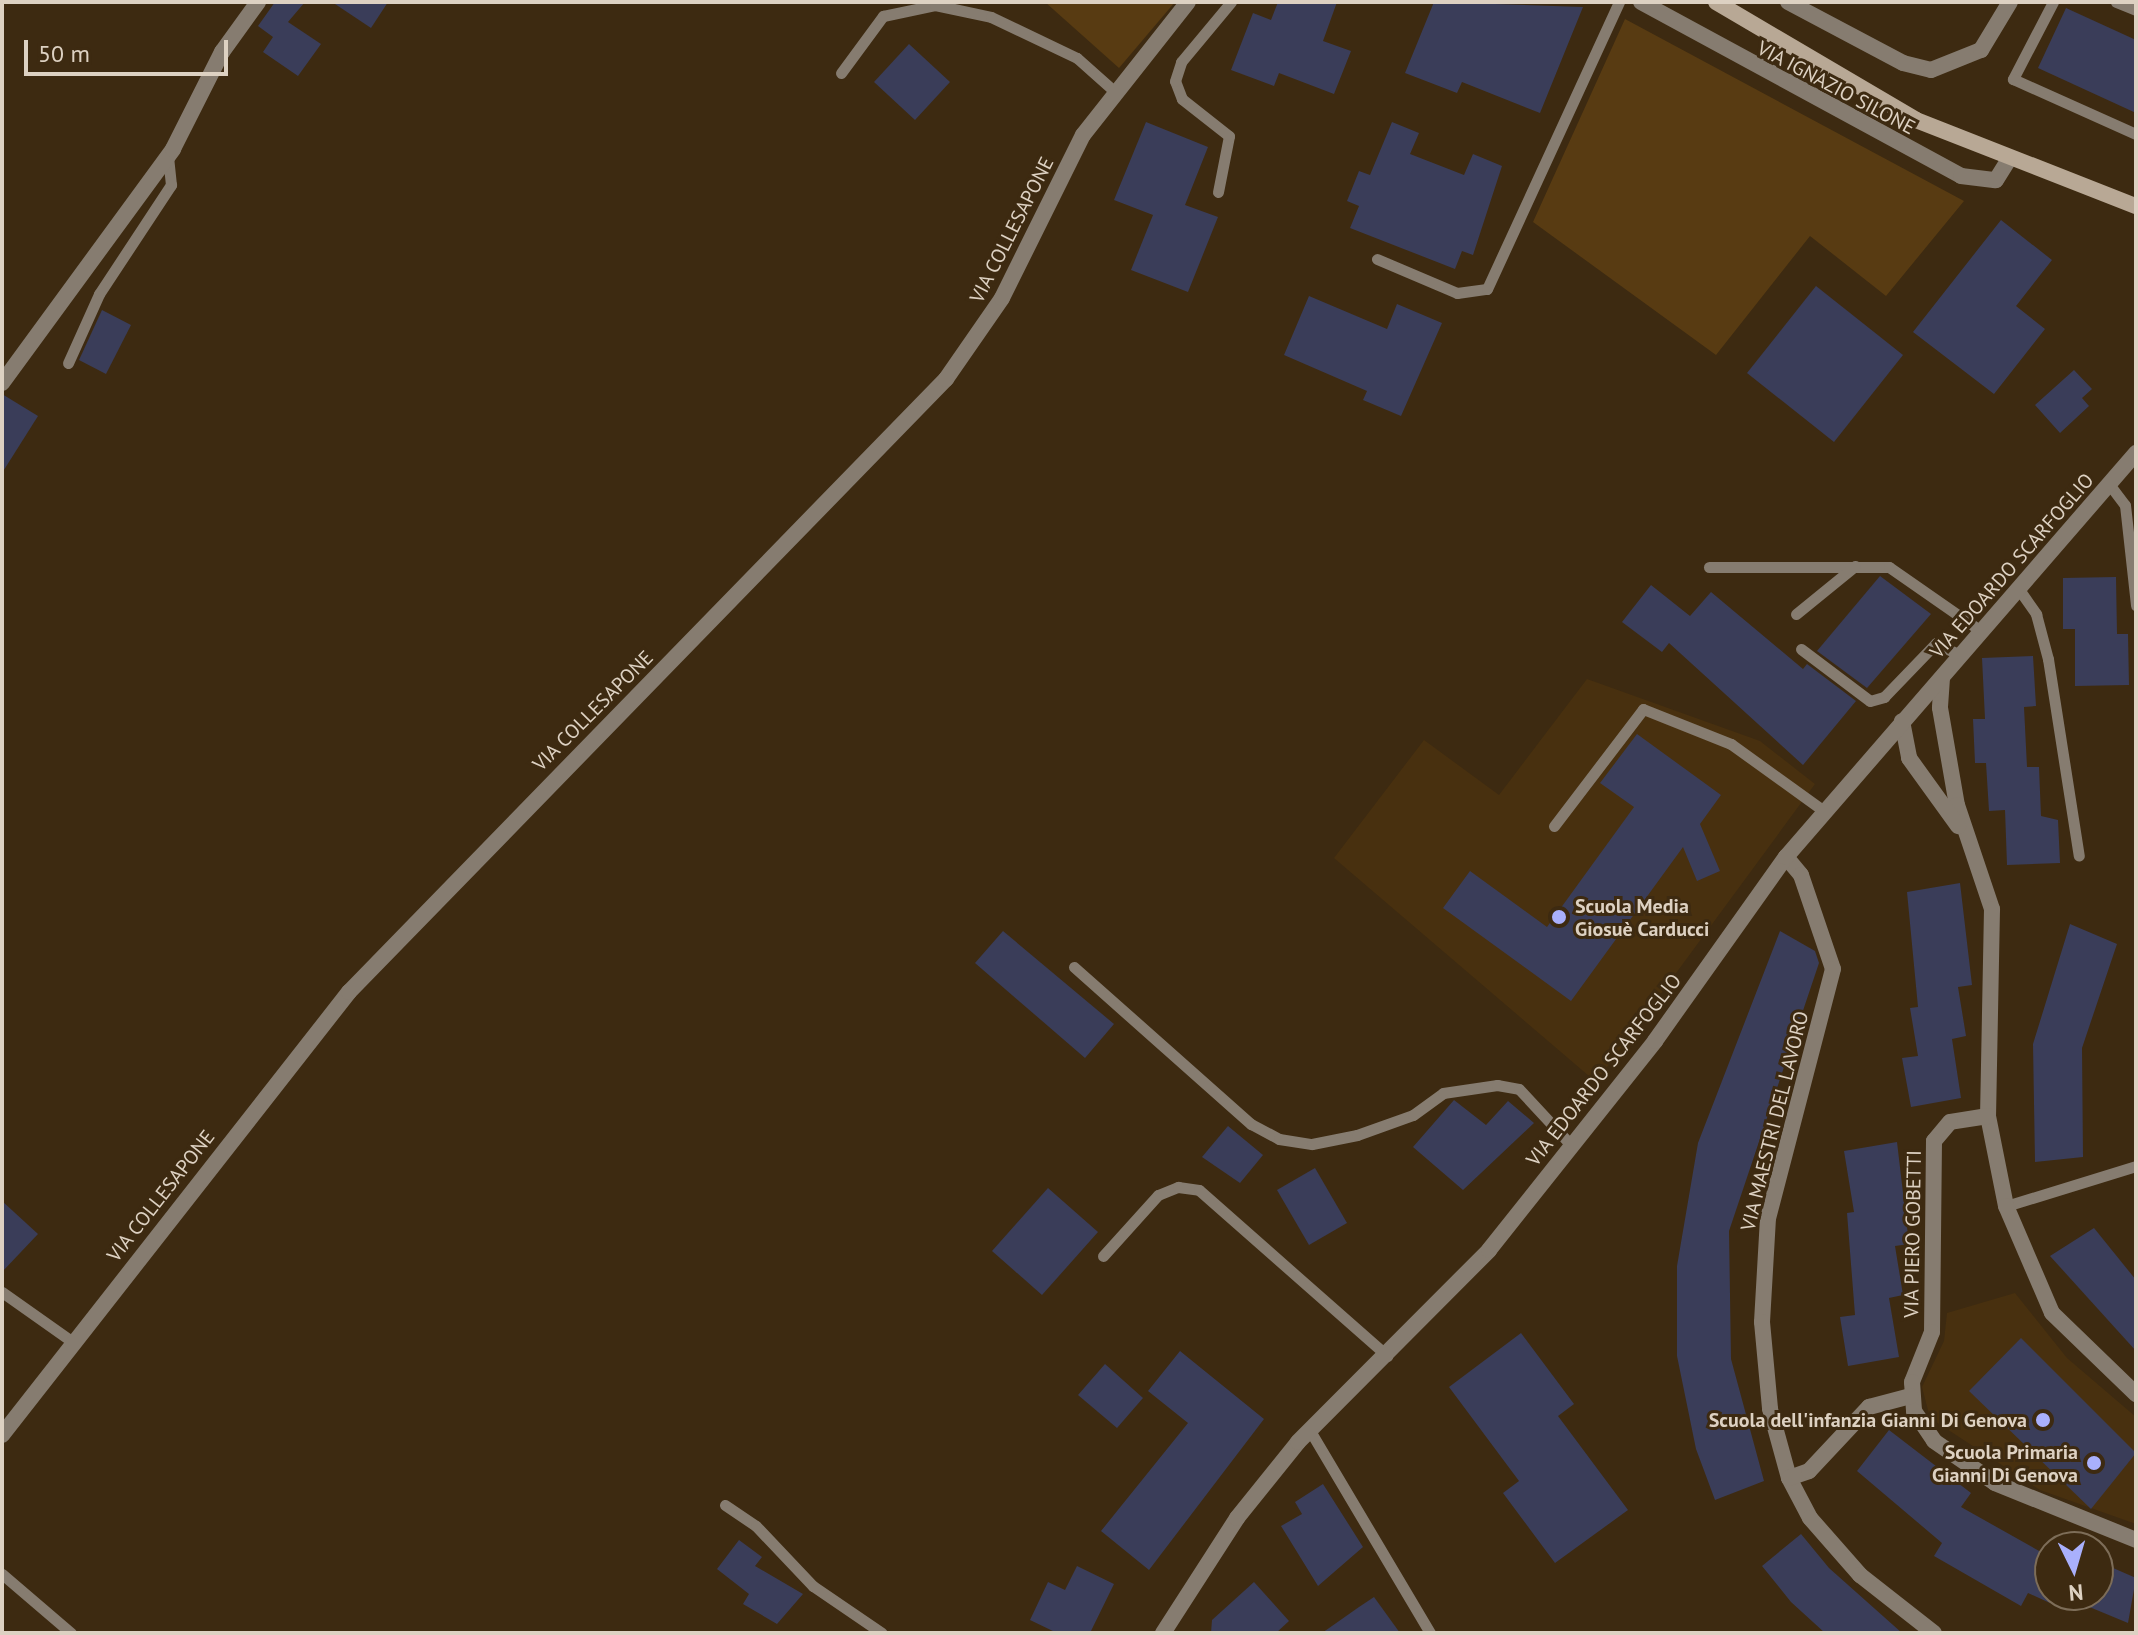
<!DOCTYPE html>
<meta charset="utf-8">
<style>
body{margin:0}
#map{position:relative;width:2138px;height:1635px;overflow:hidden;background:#3d2a11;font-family:"PT Sans",sans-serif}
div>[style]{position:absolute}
.built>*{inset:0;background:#48300f}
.green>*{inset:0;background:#583b12}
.building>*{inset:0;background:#3a3d59}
.lane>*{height:11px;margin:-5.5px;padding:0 5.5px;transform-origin:5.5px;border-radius:5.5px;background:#867c70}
.street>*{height:16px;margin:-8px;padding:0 8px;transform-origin:8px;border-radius:8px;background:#867c70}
.secondary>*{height:16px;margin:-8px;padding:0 8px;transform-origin:8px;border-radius:8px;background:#b8a895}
.dots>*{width:22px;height:22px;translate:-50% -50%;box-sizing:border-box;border:4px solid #3d2a11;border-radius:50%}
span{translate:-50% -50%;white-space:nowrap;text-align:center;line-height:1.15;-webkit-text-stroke:6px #3d2a11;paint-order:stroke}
.street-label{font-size:20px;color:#ddd1c2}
.poi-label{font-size:20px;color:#ddd1c2;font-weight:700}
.left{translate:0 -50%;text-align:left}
.right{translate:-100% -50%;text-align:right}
.frame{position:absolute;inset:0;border:4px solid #ddd1c2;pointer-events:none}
.north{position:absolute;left:2034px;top:1531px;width:80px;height:80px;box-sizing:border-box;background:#3d2a11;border:2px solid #7d6d58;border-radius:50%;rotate:175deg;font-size:22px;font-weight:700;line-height:32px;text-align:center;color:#ddd1c2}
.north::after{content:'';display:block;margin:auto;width:28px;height:36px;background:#a9b0fc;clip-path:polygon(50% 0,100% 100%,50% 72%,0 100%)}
.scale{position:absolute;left:24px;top:40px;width:204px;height:36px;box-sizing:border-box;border:4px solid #ddd1c2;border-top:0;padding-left:10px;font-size:24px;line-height:28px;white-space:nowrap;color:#ddd1c2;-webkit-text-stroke:6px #3d2a11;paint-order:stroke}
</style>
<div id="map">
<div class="built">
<i style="clip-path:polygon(1587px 679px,1760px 741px,1815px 784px,1596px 1082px,1334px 858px,1424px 740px,1499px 795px)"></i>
<i style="clip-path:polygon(2015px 1293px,2067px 1358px,2136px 1417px,2136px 1524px,2040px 1490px,1930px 1418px,1922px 1387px,1944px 1341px,1947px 1313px)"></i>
</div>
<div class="green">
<i style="clip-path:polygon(1045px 2px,1175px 2px,1119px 68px)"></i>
<i style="clip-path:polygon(1625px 19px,1964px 201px,1886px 296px,1810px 236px,1716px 355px,1533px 222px)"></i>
</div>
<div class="building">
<i style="clip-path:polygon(275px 2px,305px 2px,288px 22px,321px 44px,298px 76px,263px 52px,273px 37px,258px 26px)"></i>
<i style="clip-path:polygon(332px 2px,388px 2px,371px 28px)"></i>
<i style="clip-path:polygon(1278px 2px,1337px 2px,1323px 41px,1351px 51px,1334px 94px,1279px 73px,1274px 86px,1231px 70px,1253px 13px,1271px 20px)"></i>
<i style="clip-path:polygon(1434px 2px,1583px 7px,1540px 113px,1462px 82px,1457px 93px,1405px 73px)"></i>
<i style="clip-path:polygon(2066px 8px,2136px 40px,2136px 113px,2038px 68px)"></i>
<i style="clip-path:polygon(909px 44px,950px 82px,915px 120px,874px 82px)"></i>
<i style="clip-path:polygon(1146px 122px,1208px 147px,1185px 205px,1218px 217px,1188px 292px,1131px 270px,1153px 215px,1114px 200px)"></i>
<i style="clip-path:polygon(1392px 122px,1419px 133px,1410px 154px,1464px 175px,1473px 154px,1502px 166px,1473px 255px,1462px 251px,1455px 269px,1350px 228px,1359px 206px,1347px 201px,1359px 171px,1370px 175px)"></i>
<i style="clip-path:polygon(2001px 220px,2052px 260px,2016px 306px,2045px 329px,1994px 394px,1913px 332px)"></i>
<i style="clip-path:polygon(1816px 286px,1903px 355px,1834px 442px,1747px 373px)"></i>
<i style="clip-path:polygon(1309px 296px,1387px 329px,1397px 304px,1442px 323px,1401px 416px,1363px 400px,1367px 391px,1284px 355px)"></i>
<i style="clip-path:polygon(102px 310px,131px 325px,106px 374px,79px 360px)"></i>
<i style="clip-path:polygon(2074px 370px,2092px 389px,2082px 398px,2089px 406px,2060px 433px,2035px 405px)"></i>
<i style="clip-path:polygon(2px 394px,38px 416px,2px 473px)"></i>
<i style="clip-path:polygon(1880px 576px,1931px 614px,1867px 688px,1817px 651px)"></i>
<i style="clip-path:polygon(2116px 577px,2117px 634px,2128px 634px,2129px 685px,2075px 686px,2075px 629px,2063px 629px,2063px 578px)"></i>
<i style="clip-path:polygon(1651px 585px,1690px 616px,1711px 592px,1803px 669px,1807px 664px,1856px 701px,1803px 765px,1669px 643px,1662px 652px,1622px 622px)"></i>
<i style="clip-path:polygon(2033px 656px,2036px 706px,2024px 707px,2027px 767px,2039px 767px,2041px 816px,2058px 820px,2060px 863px,2007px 865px,2005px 810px,1989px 811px,1986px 763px,1975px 763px,1973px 719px,1985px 719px,1982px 658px)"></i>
<i style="clip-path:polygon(1637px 734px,1721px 795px,1700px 824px,1720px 871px,1697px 881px,1683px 847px,1571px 1001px,1443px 908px,1470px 871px,1547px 927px,1634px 807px,1600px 783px)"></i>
<i style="clip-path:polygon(1960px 883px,1972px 985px,1958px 987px,1966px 1036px,1952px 1039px,1961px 1098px,1911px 1107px,1902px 1058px,1918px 1056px,1910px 1008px,1918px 1007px,1907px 892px)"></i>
<i style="clip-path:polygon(2070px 924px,2117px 944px,2082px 1048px,2083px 1157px,2035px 1162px,2033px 1044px)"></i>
<i style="clip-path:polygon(1003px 931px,1114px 1024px,1085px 1058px,975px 963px)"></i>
<i style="clip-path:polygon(1780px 931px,1815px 951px,1819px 963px,1729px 1231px,1731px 1359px,1764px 1481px,1715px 1500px,1696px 1449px,1677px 1356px,1677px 1266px,1698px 1143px)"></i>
<i style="clip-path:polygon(1454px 1100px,1486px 1125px,1508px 1101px,1534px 1123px,1463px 1190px,1413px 1147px)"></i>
<i style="clip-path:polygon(1228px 1126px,1263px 1155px,1240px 1183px,1202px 1157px)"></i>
<i style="clip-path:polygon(1897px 1142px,1909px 1244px,1895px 1246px,1903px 1295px,1889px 1298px,1899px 1357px,1848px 1366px,1840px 1317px,1855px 1315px,1847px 1213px,1854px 1212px,1844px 1151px)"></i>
<i style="clip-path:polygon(1315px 1168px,1347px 1223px,1309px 1245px,1277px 1190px)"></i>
<i style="clip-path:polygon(1048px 1188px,1098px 1232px,1042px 1295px,992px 1251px)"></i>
<i style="clip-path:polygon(2px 1201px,38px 1234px,2px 1272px)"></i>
<i style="clip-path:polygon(2094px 1228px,2136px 1280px,2136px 1351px,2050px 1256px)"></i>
<i style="clip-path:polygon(1521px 1333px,1574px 1404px,1558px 1416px,1628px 1510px,1555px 1563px,1503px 1493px,1519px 1481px,1449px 1387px)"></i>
<i style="clip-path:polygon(2021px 1338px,2136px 1453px,2091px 1509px,1969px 1391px)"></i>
<i style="clip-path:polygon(1180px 1351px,1264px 1419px,1149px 1570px,1101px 1531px,1188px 1423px,1148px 1391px)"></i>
<i style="clip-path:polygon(1105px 1364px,1143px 1398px,1117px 1428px,1078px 1395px)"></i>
<i style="clip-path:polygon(1889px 1430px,1971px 1493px,1961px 1507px,2050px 1557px,2050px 1603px,2028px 1593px,2021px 1606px,1934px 1556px,1942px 1543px,1857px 1471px)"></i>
<i style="clip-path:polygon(1323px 1484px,1363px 1547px,1318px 1586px,1281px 1526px,1302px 1514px,1295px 1502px)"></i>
<i style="clip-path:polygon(1801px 1534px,1829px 1568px,1902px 1633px,1825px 1633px,1791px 1602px,1762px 1566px)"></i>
<i style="clip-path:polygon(739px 1540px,762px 1557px,755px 1566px,803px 1594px,777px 1624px,743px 1604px,749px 1594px,717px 1569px)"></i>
<i style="clip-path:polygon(2104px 1564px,2136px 1578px,2128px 1623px,2087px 1606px,2098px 1595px)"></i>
<i style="clip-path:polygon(1077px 1566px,1114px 1584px,1090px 1633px,1057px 1633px,1030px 1620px,1048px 1582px,1065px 1590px)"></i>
<i style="clip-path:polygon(1254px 1582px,1289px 1621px,1276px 1633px,1211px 1633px,1212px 1620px)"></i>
<i style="clip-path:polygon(1374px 1597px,1400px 1633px,1322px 1633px,1359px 1607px)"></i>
</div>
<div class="lane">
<i style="left:2053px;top:2px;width:87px;rotate:117.5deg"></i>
<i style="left:2013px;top:79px;width:135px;rotate:24.1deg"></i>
<i style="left:2116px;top:2px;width:22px;rotate:22deg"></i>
<i style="left:841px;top:73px;width:71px;rotate:-53.6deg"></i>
<i style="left:883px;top:16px;width:53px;rotate:-11.9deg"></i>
<i style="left:935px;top:5px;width:57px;rotate:12.1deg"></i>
<i style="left:991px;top:17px;width:95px;rotate:25.5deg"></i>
<i style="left:1077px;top:58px;width:50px;rotate:41.7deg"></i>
<i style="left:1218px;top:192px;width:57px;rotate:-78.9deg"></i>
<i style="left:1229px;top:136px;width:60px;rotate:-141.8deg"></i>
<i style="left:1182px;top:99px;width:19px;rotate:-111deg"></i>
<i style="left:1175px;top:81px;width:20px;rotate:-72deg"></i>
<i style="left:1181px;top:62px;width:78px;rotate:-50.2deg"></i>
<i style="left:1377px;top:259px;width:87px;rotate:23deg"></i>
<i style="left:1457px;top:293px;width:30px;rotate:-8deg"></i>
<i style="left:1487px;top:289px;width:316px;rotate:-65.3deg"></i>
<i style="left:68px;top:363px;width:76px;rotate:-65.8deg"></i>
<i style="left:99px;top:294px;width:131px;rotate:-56.6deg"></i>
<i style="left:171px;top:185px;width:29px;rotate:-96deg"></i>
<i style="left:2109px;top:484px;width:26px;rotate:53deg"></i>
<i style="left:2125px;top:505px;width:101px;rotate:83.7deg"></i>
<i style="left:1709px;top:567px;width:180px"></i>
<i style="left:1889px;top:567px;width:112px;rotate:34.8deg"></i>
<i style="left:2018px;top:588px;width:32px;rotate:55deg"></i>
<i style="left:2036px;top:614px;width:47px;rotate:75.1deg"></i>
<i style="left:2048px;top:659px;width:199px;rotate:81.1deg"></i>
<i style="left:1796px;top:614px;width:76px;rotate:-39.1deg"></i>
<i style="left:1801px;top:649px;width:86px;rotate:37deg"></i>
<i style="left:1870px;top:701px;width:15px;rotate:-16deg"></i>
<i style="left:1884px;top:697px;width:75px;rotate:-46.1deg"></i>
<i style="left:1936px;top:643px;width:28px;rotate:27deg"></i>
<i style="left:1554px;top:826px;width:147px;rotate:-52.7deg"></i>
<i style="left:1643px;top:709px;width:95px;rotate:21.7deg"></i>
<i style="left:1731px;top:744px;width:115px;rotate:35.8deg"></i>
<i style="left:1074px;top:967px;width:237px;rotate:41.6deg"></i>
<i style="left:1251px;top:1124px;width:32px;rotate:28deg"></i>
<i style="left:1279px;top:1139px;width:33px;rotate:9deg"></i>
<i style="left:1312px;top:1144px;width:46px;rotate:-11.3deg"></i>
<i style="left:1357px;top:1135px;width:59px;rotate:-19.7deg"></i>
<i style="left:1413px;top:1115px;width:37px;rotate:-36deg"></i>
<i style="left:1443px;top:1093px;width:55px;rotate:-8.4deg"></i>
<i style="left:1497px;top:1085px;width:22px;rotate:10deg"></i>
<i style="left:1519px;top:1089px;width:78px;rotate:47.1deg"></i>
<i style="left:2006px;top:1206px;width:136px;rotate:-17.1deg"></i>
<i style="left:1103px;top:1256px;width:82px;rotate:-48deg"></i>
<i style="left:1158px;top:1195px;width:22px;rotate:-22deg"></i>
<i style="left:1178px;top:1187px;width:21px;rotate:8deg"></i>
<i style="left:1199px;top:1190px;width:251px;rotate:41.4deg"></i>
<i style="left:2px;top:1292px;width:87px;rotate:35.2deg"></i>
<i style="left:1309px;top:1429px;width:237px;rotate:59.3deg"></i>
<i style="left:725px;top:1505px;width:37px;rotate:34deg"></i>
<i style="left:756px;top:1526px;width:83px;rotate:46.5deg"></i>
<i style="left:813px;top:1586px;width:83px;rotate:34.3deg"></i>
<i style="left:2px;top:1574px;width:91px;rotate:40.5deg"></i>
</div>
<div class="street">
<i style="left:1641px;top:2px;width:364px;rotate:28.5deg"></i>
<i style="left:1961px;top:176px;width:35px;rotate:7deg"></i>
<i style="left:1996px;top:180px;width:25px;rotate:-58deg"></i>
<i style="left:1788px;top:2px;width:130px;rotate:27.9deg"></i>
<i style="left:1903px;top:63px;width:29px;rotate:14deg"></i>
<i style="left:1931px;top:70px;width:54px;rotate:-21.8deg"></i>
<i style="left:1981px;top:50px;width:56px;rotate:-58.9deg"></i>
<i style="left:2px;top:383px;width:290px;rotate:-53.8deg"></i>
<i style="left:173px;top:149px;width:109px;rotate:-63.2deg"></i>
<i style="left:222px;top:52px;width:62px;rotate:-54.2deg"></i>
<i style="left:1942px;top:678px;width:30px;rotate:94deg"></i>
<i style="left:1940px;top:708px;width:98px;rotate:80.1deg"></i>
<i style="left:1957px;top:805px;width:110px;rotate:71.4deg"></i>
<i style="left:1992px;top:909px;width:207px;rotate:91.1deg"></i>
<i style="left:1988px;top:1116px;width:92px;rotate:78.7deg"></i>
<i style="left:2006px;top:1206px;width:116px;rotate:66.7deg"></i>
<i style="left:2052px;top:1313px;width:117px;rotate:44deg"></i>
<i style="left:1902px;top:721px;width:38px;rotate:79deg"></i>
<i style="left:1909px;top:758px;width:84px;rotate:54.2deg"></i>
<i style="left:1786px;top:857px;width:23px;rotate:50deg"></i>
<i style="left:1801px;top:875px;width:99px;rotate:71.2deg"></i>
<i style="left:1833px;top:969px;width:257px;rotate:104.6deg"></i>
<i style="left:1768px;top:1218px;width:104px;rotate:93.3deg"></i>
<i style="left:1762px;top:1322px;width:87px;rotate:84.7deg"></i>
<i style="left:1770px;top:1409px;width:72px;rotate:74.6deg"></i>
<i style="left:1789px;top:1478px;width:45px;rotate:62.3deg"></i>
<i style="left:1810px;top:1518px;width:76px;rotate:48.7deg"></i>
<i style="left:1860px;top:1575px;width:94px;rotate:38.1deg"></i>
<i style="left:1988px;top:1116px;width:38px;rotate:171deg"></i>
<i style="left:1950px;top:1122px;width:25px;rotate:130deg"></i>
<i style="left:1934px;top:1141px;width:191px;rotate:90.6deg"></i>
<i style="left:1932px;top:1332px;width:54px;rotate:111.8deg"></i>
<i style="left:1912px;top:1382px;width:29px;rotate:86deg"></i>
<i style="left:1914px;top:1411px;width:36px;rotate:56deg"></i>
<i style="left:1934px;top:1441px;width:74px;rotate:34.5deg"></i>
<i style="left:1995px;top:1483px;width:152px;rotate:22deg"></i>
<i style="left:2px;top:1435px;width:563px;rotate:-51.93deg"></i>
<i style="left:349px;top:992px;width:856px;rotate:-45.76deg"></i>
<i style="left:946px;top:379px;width:98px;rotate:-55.3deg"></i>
<i style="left:1002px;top:298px;width:182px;rotate:-63.6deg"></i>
<i style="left:1083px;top:135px;width:169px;rotate:-51.7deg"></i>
<i style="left:1789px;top:1478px;width:21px;rotate:-19deg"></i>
<i style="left:1809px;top:1471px;width:88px;rotate:-46.8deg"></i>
<i style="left:1869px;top:1407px;width:43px;rotate:-14.7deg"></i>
<i style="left:1163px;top:1633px;width:137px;rotate:-57.2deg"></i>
<i style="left:1237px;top:1518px;width:97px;rotate:-51.2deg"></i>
<i style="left:1298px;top:1442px;width:271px;rotate:-45.1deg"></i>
<i style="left:1489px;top:1250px;width:267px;rotate:-51.5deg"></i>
<i style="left:1655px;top:1041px;width:226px;rotate:-54.6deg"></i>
<i style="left:1786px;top:857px;width:535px;rotate:-49.1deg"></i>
</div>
<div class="secondary">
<i style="left:1716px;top:2px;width:232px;rotate:30.5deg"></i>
<i style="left:1916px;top:120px;width:236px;rotate:21.4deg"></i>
</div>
<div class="dots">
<i style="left:1559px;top:917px;background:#a9b0fc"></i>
<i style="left:2043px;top:1420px;background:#a9b0fc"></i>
<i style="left:2094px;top:1463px;background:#a9b0fc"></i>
</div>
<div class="street-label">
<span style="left:1836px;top:88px;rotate:28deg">VIA IGNAZIO SILONE</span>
<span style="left:1012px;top:230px;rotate:-63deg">VIA COLLESAPONE</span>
<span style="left:2012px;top:566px;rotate:-49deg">VIA EDOARDO SCARFOGLIO</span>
<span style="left:593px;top:711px;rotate:-45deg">VIA COLLESAPONE</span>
<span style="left:1604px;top:1070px;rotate:-52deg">VIA EDOARDO SCARFOGLIO</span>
<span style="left:1775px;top:1121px;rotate:-76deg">VIA MAESTRI DEL LAVORO</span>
<span style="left:161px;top:1196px;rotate:-52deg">VIA COLLESAPONE</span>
<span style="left:1913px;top:1234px;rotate:-89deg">VIA PIERO GOBETTI</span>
</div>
<div class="poi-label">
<span class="left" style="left:1575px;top:918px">Scuola Media<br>Giosuè Carducci</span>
<span class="right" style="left:2027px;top:1420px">Scuola dell'infanzia Gianni Di Genova</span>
<span class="right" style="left:2078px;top:1464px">Scuola Primaria<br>Gianni Di Genova</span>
</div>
<div class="frame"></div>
<div class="north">N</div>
<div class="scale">50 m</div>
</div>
